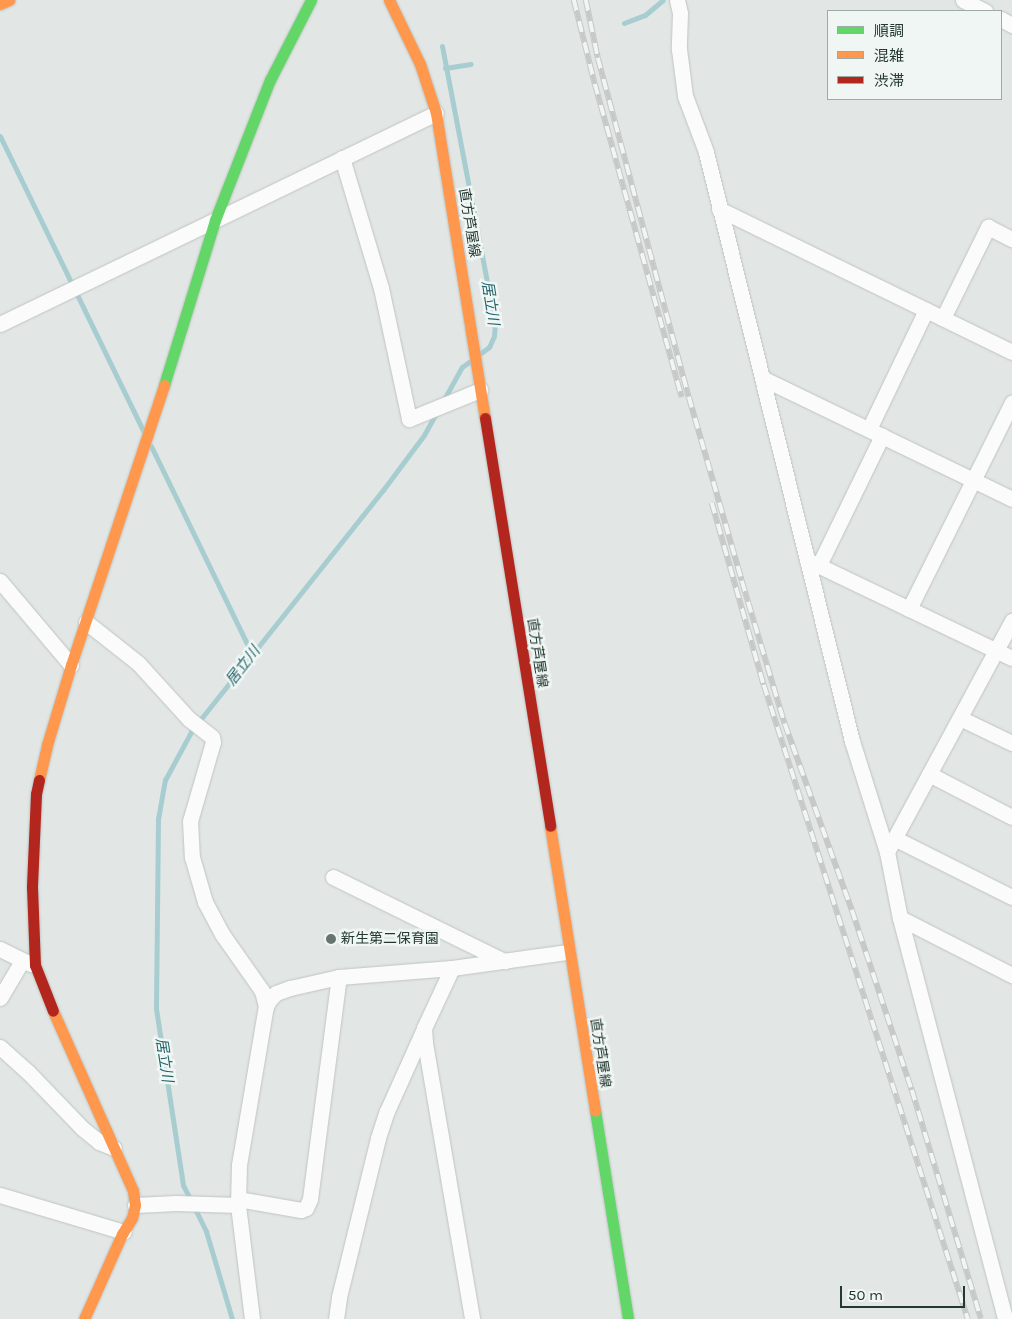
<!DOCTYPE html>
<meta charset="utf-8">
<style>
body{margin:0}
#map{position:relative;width:1012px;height:1319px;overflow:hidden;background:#e2e7e5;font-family:Karla,"Noto Sans JP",sans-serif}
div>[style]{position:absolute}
.stream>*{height:5px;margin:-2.5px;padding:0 2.5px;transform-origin:2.5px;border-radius:2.5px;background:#a7cdd1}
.roads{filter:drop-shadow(0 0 1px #bfc4c2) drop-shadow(0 0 1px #bfc4c2)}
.street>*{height:15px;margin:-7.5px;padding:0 7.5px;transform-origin:7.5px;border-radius:7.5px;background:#fbfbfb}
.fast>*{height:11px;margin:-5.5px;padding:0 5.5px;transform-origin:5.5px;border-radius:5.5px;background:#63d668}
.slow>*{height:11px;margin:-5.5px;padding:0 5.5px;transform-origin:5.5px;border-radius:5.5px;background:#ff974d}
.jam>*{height:11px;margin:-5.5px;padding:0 5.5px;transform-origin:5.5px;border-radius:5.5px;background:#b3261e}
.rail>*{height:5.5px;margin-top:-2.75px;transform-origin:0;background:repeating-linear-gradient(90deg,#f0f6f3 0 11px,#c6c9c8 0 22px);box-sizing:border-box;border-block:1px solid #c6c9c8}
.dots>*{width:14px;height:14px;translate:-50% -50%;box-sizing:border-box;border:2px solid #f0f6f3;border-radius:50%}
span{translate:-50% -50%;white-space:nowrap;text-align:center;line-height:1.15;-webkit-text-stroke:5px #f0f6f3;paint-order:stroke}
.street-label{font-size:14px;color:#233831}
.poi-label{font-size:14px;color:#233831}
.left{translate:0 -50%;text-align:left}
.water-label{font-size:15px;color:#24646c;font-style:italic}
.legend{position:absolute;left:827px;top:10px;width:175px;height:90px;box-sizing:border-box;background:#f0f6f3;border:1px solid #9eaaa5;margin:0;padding:6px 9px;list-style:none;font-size:15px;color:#233831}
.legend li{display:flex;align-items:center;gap:10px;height:25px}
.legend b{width:25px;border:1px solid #9eaaa5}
.scale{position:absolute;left:840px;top:1286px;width:125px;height:22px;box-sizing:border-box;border:2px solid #233831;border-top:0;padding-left:6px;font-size:15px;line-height:18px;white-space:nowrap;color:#233831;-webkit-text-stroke:4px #f0f6f3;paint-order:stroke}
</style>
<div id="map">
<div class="stream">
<i style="left:624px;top:23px;width:22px;rotate:-21deg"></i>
<i style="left:645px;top:15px;width:23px;rotate:-40deg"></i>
<i style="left:442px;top:46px;width:283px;rotate:79.2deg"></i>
<i style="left:495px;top:324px;width:12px;rotate:95deg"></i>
<i style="left:494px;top:336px;width:12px;rotate:114deg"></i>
<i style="left:489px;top:347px;width:10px;rotate:143deg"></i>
<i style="left:445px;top:68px;width:26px;rotate:-9deg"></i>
<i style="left:0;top:136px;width:327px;rotate:64.1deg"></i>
<i style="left:443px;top:401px;width:39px;rotate:-61deg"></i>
<i style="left:462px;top:367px;width:9px;rotate:-36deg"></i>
<i style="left:151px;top:446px;width:231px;rotate:64.1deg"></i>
<i style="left:232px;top:1319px;width:92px;rotate:-106.5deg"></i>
<i style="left:206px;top:1231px;width:51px;rotate:-116.6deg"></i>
<i style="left:183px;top:1185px;width:178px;rotate:-98.7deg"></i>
<i style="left:156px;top:1009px;width:190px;rotate:-89.4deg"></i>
<i style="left:158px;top:819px;width:40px;rotate:-80deg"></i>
<i style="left:165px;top:780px;width:57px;rotate:-61.6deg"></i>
<i style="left:192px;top:730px;width:307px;rotate:-51.5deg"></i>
<i style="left:383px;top:490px;width:69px;rotate:-53.3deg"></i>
<i style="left:424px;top:435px;width:26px;rotate:-61deg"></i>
</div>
<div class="roads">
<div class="street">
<i style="left:677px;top:0;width:13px;rotate:77deg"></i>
<i style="left:680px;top:13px;width:36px;rotate:92deg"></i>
<i style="left:679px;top:49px;width:47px;rotate:82.7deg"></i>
<i style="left:685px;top:96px;width:60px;rotate:69.4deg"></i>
<i style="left:706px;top:152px;width:607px;rotate:76.08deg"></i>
<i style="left:852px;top:741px;width:116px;rotate:72.5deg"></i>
<i style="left:887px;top:852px;width:67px;rotate:78.9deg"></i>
<i style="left:900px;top:918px;width:415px;rotate:75.3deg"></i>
<i style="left:963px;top:0;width:25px;rotate:27deg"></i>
<i style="left:1001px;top:19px;width:13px;rotate:29deg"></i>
<i style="left:342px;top:158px;width:136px;rotate:73.3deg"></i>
<i style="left:381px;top:288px;width:134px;rotate:77.9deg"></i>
<i style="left:409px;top:419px;width:77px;rotate:-22.2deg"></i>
<i style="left:719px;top:209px;width:326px;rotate:26deg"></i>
<i style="left:943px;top:318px;width:102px;rotate:-63.7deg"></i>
<i style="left:988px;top:227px;width:27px;rotate:27deg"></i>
<i style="left:0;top:324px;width:484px;rotate:-25.8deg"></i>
<i style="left:762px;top:378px;width:278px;rotate:25.8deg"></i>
<i style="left:869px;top:429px;width:132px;rotate:-64.4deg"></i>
<i style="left:807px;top:560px;width:227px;rotate:25.6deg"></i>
<i style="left:819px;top:565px;width:144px;rotate:-64deg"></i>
<i style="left:0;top:581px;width:110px;rotate:49.8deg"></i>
<i style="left:909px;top:609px;width:231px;rotate:-63.5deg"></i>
<i style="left:86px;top:622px;width:66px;rotate:38.3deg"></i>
<i style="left:138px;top:663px;width:76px;rotate:47.7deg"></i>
<i style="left:189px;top:719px;width:29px;rotate:38deg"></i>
<i style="left:212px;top:737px;width:5px;rotate:79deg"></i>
<i style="left:213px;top:742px;width:82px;rotate:106.2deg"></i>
<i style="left:190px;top:821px;width:36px;rotate:87deg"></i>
<i style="left:192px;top:857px;width:47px;rotate:73.9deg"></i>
<i style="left:205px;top:902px;width:36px;rotate:62deg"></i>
<i style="left:222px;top:934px;width:70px;rotate:54.9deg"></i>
<i style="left:262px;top:991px;width:16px;rotate:75deg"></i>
<i style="left:960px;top:718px;width:58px;rotate:25.7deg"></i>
<i style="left:929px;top:774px;width:93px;rotate:27.4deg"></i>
<i style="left:894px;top:838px;width:132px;rotate:26.6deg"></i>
<i style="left:887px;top:852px;width:263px;rotate:-61.6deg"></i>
<i style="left:333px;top:877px;width:191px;rotate:26.2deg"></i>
<i style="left:900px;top:918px;width:126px;rotate:27deg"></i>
<i style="left:0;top:949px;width:34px;rotate:26deg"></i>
<i style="left:452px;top:968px;width:66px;rotate:115deg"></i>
<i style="left:424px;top:1028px;width:15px;rotate:86deg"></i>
<i style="left:425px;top:1043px;width:280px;rotate:80.3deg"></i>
<i style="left:0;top:998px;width:43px;rotate:-59.3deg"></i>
<i style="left:0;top:1047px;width:38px;rotate:42deg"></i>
<i style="left:28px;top:1072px;width:78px;rotate:46deg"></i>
<i style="left:82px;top:1128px;width:22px;rotate:39deg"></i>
<i style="left:99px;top:1142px;width:16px;rotate:22deg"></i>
<i style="left:0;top:1195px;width:129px;rotate:16.6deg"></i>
<i style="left:238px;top:1199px;width:64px;rotate:9.9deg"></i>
<i style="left:301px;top:1210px;width:5px;rotate:-22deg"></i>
<i style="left:306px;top:1208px;width:10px;rotate:-66deg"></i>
<i style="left:310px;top:1199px;width:224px;rotate:-82.6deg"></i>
<i style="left:135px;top:1205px;width:41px;rotate:-2.8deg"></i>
<i style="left:176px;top:1203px;width:62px;rotate:1.8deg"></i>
<i style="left:252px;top:1319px;width:115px;rotate:-97deg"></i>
<i style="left:238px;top:1205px;width:40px;rotate:-88.6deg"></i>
<i style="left:239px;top:1165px;width:161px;rotate:-80.4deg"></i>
<i style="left:266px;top:1006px;width:8px;rotate:-60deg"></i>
<i style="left:270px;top:999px;width:8px;rotate:-45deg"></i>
<i style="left:276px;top:993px;width:15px;rotate:-20deg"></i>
<i style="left:290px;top:988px;width:50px;rotate:-12.7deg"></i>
<i style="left:339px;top:977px;width:113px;rotate:-4.6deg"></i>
<i style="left:452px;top:968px;width:117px;rotate:-7.9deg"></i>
<i style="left:336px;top:1319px;width:22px;rotate:-82deg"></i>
<i style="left:339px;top:1297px;width:164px;rotate:-76.2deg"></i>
<i style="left:378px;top:1138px;width:28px;rotate:-72deg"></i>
<i style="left:387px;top:1111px;width:88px;rotate:-65.8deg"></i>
</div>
<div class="fast">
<i style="left:164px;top:385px;width:173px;rotate:-72.8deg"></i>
<i style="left:215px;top:220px;width:150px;rotate:-68.6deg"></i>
<i style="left:270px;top:80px;width:90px;rotate:-62.9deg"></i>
<i style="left:595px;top:1110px;width:212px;rotate:81deg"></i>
</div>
<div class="slow">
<i style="left:389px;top:0;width:71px;rotate:64.2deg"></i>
<i style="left:420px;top:64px;width:52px;rotate:71.9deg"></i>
<i style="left:436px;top:113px;width:309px;rotate:80.9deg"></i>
<i style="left:0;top:4px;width:10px;rotate:-24deg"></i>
<i style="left:39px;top:780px;width:36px;rotate:-77deg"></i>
<i style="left:47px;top:745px;width:84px;rotate:-73.3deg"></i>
<i style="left:71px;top:665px;width:295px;rotate:-71.6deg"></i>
<i style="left:550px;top:826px;width:288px;rotate:81deg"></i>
<i style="left:53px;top:1011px;width:197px;rotate:66deg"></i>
<i style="left:133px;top:1191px;width:14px;rotate:82deg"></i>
<i style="left:135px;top:1205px;width:13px;rotate:103deg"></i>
<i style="left:132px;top:1218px;width:19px;rotate:122deg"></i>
<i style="left:122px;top:1234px;width:93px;rotate:114.1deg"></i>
</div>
<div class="jam">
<i style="left:485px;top:418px;width:413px;rotate:80.9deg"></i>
<i style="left:39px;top:780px;width:14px;rotate:102deg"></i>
<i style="left:36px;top:794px;width:93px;rotate:92.5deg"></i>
<i style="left:32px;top:887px;width:78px;rotate:87.8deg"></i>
<i style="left:35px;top:965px;width:49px;rotate:68.6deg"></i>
</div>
</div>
<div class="rail">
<i style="left:574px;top:0;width:87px;rotate:76deg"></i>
<i style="left:595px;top:84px;width:325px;rotate:74.5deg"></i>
<i style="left:586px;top:0;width:59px;rotate:78.3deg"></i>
<i style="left:598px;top:58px;width:351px;rotate:75deg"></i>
<i style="left:689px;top:397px;width:191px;rotate:73.9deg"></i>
<i style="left:742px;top:581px;width:149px;rotate:73.3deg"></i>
<i style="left:785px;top:724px;width:198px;rotate:70.2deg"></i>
<i style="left:852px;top:910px;width:190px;rotate:71.6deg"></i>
<i style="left:912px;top:1090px;width:239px;rotate:73.2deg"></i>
<i style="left:712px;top:503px;width:189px;rotate:74.1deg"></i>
<i style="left:764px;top:685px;width:666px;rotate:72.16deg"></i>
</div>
<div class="dots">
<i style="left:331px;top:939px;background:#667570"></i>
</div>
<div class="street-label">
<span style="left:469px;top:223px;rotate:81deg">直方芦屋線</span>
<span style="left:537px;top:653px;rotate:81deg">直方芦屋線</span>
<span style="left:600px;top:1053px;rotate:81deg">直方芦屋線</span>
</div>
<div class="poi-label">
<span class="left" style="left:341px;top:939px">新生第二保育園</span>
</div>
<div class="water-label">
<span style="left:490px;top:303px;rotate:81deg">居立川</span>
<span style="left:243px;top:666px;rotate:-52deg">居立川</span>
<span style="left:164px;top:1060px;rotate:81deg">居立川</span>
</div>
<ul class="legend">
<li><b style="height:6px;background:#63d668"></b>順調</li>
<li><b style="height:6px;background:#ff974d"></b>混雑</li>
<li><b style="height:6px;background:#b3261e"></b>渋滞</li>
</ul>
<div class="scale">50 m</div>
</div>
